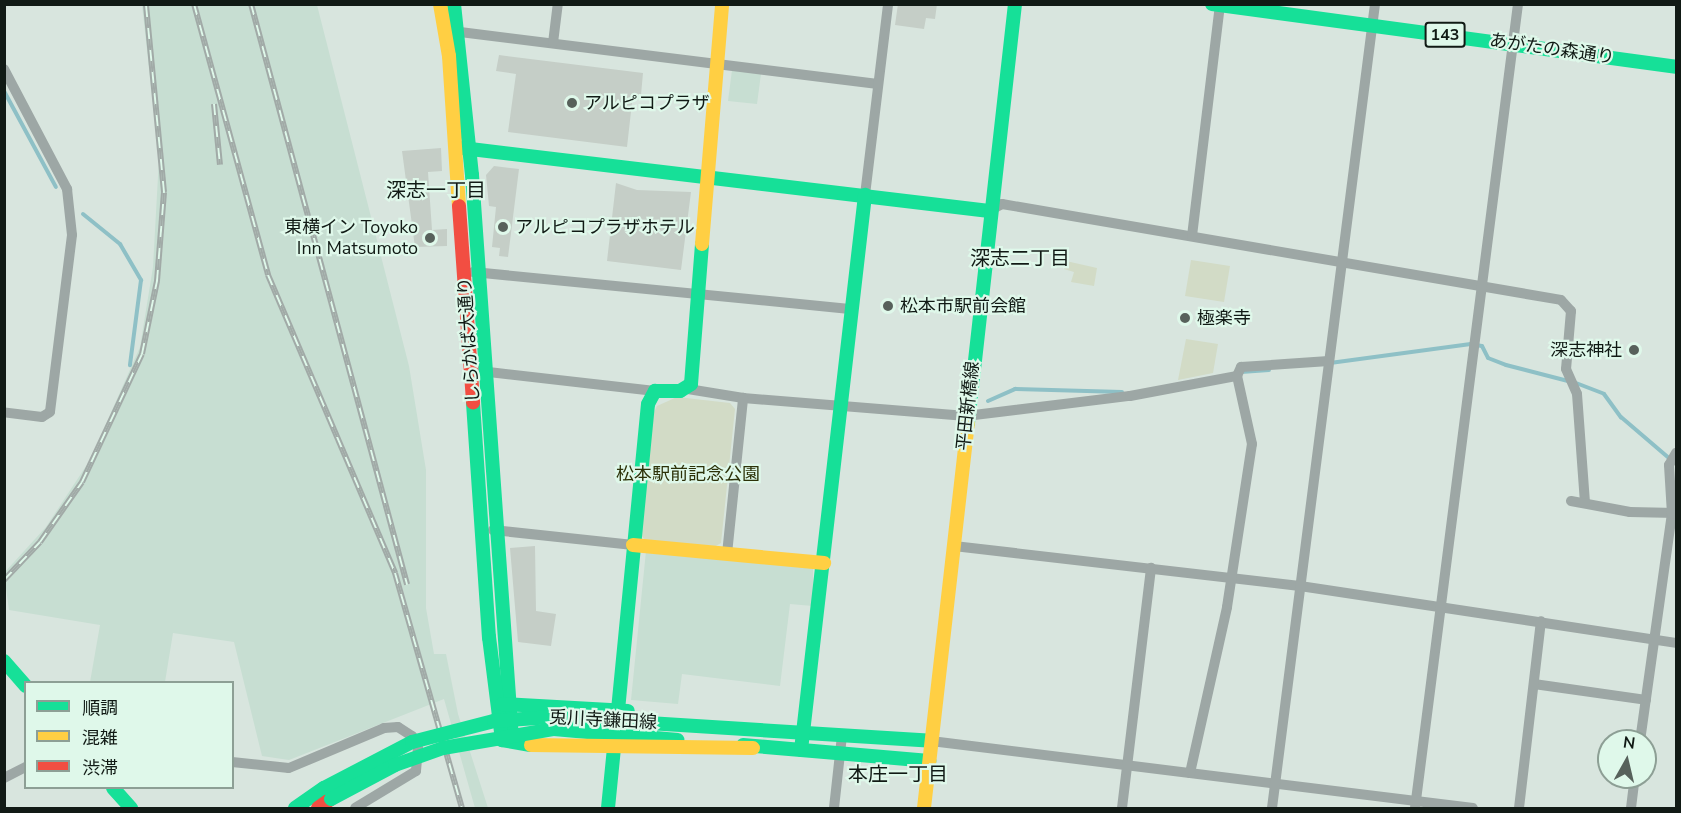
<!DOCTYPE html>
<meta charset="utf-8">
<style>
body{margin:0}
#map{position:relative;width:1681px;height:813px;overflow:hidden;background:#d8e5de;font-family:"Nunito Sans","Noto Sans JP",sans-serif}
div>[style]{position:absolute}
.built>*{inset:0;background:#c7ded2}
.green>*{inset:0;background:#d2dbc6}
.stream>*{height:4px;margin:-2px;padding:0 2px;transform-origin:2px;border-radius:2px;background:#8ec0c6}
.building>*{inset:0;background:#c5cec7}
.street>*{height:10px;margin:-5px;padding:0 5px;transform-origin:5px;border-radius:5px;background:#9da7a5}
.fast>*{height:14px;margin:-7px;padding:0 7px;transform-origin:7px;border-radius:7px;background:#16e098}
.slow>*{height:14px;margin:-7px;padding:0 7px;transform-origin:7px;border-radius:7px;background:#ffcf43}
.jam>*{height:14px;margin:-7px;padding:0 7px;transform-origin:7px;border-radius:7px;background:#f24e42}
.rail>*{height:6px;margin-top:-3px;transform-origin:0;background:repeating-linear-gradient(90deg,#dff8ea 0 11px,#a1aaa7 0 22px);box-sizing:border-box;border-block:2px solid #a1aaa7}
.fast-bridge>*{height:14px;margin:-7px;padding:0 7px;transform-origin:7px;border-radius:7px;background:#16e098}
.dots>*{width:16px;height:16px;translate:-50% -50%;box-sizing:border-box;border:3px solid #dff8ea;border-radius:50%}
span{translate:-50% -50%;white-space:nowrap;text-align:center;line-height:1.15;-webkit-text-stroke:4.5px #dff8ea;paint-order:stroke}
.shield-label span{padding:2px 4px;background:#dff8ea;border:2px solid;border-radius:4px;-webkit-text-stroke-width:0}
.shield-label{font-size:16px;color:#111a15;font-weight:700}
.street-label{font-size:18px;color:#111a15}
.poi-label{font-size:18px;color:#111a15}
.left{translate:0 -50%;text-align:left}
.right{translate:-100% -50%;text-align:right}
.park-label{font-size:18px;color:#2c3108}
.neighbourhood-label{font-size:20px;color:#111a15}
.frame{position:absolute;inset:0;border:6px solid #111a15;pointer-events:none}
.legend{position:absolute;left:24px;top:681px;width:210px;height:108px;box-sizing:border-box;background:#dff8ea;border:2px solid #8d9f95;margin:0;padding:8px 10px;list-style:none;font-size:18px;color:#111a15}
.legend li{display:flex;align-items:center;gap:12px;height:30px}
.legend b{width:30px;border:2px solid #8d9f95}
.north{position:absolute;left:1597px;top:729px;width:60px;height:60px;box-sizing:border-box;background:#dff8ea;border:2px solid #8d9f95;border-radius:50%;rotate:8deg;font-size:16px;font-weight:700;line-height:24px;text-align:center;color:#111a15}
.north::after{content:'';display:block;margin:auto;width:21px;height:27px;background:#57615b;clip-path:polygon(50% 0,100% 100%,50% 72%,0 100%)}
</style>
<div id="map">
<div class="built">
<i style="clip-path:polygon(142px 5px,317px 5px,409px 366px,426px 470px,426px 608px,434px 654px,446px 654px,458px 714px,488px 808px,475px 808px,444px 699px,289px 760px,262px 756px,234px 642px,173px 633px,165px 682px,90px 682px,100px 625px,9px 610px,4px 573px,46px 527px,90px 460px,140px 347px,153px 267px,159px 158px)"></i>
<i style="clip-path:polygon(732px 70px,761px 74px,757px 104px,728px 101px)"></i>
<i style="clip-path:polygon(646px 551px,813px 567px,813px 606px,790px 604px,780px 686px,682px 674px,678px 704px,631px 700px)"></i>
</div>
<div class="green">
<i style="clip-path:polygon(1191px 260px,1230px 266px,1224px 302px,1185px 296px)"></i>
<i style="clip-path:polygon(1066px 261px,1097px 268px,1094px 286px,1071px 282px,1074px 272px,1064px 269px)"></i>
<i style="clip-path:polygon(1186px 339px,1218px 344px,1213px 373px,1178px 380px)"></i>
<i style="clip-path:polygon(677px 397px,730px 403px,735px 409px,721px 543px,714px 547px,646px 541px,640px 534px,653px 414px,657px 406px)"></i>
</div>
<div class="stream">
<i style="left:4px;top:91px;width:109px;rotate:61.6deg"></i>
<i style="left:83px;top:214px;width:48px;rotate:39deg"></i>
<i style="left:120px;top:244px;width:42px;rotate:59.7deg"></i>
<i style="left:141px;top:280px;width:86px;rotate:97.4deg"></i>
<i style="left:1330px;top:363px;width:142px;rotate:-7.7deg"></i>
<i style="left:1471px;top:344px;width:11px;rotate:10deg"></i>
<i style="left:1482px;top:346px;width:13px;rotate:63deg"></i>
<i style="left:1488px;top:358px;width:19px;rotate:21deg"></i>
<i style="left:1506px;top:365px;width:64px;rotate:14.5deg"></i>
<i style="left:1241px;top:372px;width:28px;rotate:-4deg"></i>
<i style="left:1576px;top:383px;width:30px;rotate:21deg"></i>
<i style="left:1604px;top:394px;width:29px;rotate:54deg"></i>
<i style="left:1621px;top:417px;width:65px;rotate:40.6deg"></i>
<i style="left:988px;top:401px;width:30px;rotate:-24deg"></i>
<i style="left:1015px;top:389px;width:107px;rotate:1.6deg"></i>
</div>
<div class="building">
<i style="clip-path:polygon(898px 4px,937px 4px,935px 19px,926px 18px,924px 29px,895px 25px)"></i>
<i style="clip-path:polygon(499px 55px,643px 73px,641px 95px,633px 94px,627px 147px,508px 132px,516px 74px,496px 71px)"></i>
<i style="clip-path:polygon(441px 148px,442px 171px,428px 172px,432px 230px,447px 229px,447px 246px,415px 247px,402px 151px)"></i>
<i style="clip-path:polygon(494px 166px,519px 169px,508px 257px,499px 256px,500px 248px,492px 247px,496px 207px,489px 206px,486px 175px)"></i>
<i style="clip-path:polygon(616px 183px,637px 190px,691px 192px,681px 270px,607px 261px)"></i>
<i style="clip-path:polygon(535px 546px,536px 611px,556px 614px,551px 646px,518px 642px,510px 548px)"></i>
</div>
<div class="street">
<i style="left:460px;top:32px;width:421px;rotate:7.1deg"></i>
<i style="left:553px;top:43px;width:39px;rotate:-83deg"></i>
<i style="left:4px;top:69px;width:136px;rotate:62.3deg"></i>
<i style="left:67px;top:189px;width:46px;rotate:83.8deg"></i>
<i style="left:72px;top:235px;width:178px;rotate:97.1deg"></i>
<i style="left:50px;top:412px;width:9px;rotate:148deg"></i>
<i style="left:42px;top:417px;width:38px;rotate:-173deg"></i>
<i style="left:865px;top:195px;width:192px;rotate:-83.1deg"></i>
<i style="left:989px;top:211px;width:15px;rotate:-28deg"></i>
<i style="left:1002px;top:204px;width:567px;rotate:9.74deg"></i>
<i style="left:1561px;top:300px;width:15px;rotate:48deg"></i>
<i style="left:1571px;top:311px;width:58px;rotate:94.9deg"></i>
<i style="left:1566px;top:369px;width:27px;rotate:66deg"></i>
<i style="left:1577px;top:394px;width:109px;rotate:85.8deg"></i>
<i style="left:1192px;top:236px;width:234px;rotate:-83.1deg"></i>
<i style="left:473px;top:272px;width:381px;rotate:5.6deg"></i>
<i style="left:480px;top:371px;width:176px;rotate:6.5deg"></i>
<i style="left:1237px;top:376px;width:10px;rotate:-66deg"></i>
<i style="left:1241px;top:367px;width:88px;rotate:-3.9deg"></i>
<i style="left:688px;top:389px;width:56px;rotate:9.3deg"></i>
<i style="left:743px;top:398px;width:224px;rotate:4.6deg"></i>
<i style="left:966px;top:416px;width:165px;rotate:-7deg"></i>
<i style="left:1130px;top:396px;width:109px;rotate:-10.6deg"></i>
<i style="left:1571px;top:501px;width:60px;rotate:10.6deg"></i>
<i style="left:1630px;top:512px;width:46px;rotate:1.2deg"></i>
<i style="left:493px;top:530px;width:141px;rotate:6.1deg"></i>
<i style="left:954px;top:546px;width:348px;rotate:6.6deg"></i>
<i style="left:1300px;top:586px;width:380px;rotate:8.6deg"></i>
<i style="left:727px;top:554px;width:157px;rotate:-84.1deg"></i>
<i style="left:1534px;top:684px;width:113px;rotate:8.1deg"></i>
<i style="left:931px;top:741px;width:546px;rotate:7.05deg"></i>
<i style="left:1640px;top:741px;width:229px;rotate:-82deg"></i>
<i style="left:1672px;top:514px;width:49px;rotate:-93.5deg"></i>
<i style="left:1669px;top:465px;width:14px;rotate:-60deg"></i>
<i style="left:232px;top:762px;width:57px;rotate:6deg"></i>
<i style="left:289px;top:768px;width:103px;rotate:-22.8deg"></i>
<i style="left:384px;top:728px;width:14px;rotate:-4deg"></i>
<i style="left:398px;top:727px;width:17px;rotate:33deg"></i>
<i style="left:412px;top:736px;width:13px;rotate:63deg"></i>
<i style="left:418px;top:748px;width:23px;rotate:95deg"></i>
<i style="left:416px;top:771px;width:71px;rotate:148.8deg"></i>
<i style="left:1190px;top:773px;width:170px;rotate:-77.4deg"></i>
<i style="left:1227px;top:607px;width:165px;rotate:-81.3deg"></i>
<i style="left:1252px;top:444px;width:70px;rotate:-102.4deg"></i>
<i style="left:4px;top:778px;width:25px;rotate:-27deg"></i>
<i style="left:834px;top:808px;width:73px;rotate:-83.7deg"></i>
<i style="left:1122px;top:808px;width:242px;rotate:-83.1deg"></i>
<i style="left:1272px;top:808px;width:811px;rotate:-82.7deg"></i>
<i style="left:1415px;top:808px;width:811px;rotate:-82.7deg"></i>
<i style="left:1519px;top:808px;width:188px;rotate:-83.3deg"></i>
<i style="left:1631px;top:808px;width:31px;rotate:-83deg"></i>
</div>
<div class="fast">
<i style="left:454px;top:4px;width:172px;rotate:84deg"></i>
<i style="left:472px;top:175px;width:564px;rotate:85.94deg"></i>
<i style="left:512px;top:738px;width:11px"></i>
<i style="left:1212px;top:4px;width:468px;rotate:7.7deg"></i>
<i style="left:462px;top:148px;width:531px;rotate:6.82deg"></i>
<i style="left:473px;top:403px;width:235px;rotate:86.1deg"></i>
<i style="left:489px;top:637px;width:104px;rotate:82.8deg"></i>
<i style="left:502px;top:740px;width:29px;rotate:10deg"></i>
<i style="left:968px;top:423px;width:422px;rotate:-83.6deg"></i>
<i style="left:4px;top:661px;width:33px;rotate:49deg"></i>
<i style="left:502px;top:704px;width:126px;rotate:3.2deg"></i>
<i style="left:618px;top:710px;width:307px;rotate:-84.4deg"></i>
<i style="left:648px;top:404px;width:15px;rotate:-62deg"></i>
<i style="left:655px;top:391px;width:25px"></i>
<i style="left:680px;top:391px;width:13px;rotate:-32deg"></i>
<i style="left:691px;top:384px;width:140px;rotate:-85.5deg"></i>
<i style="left:553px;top:717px;width:379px;rotate:3.6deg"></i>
<i style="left:554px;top:729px;width:124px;rotate:5.1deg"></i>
<i style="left:743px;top:745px;width:187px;rotate:4.9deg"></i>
<i style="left:801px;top:750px;width:559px;rotate:-83.42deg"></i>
<i style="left:113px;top:788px;width:27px;rotate:48deg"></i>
<i style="left:295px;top:808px;width:35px;rotate:-35deg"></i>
<i style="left:608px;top:808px;width:60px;rotate:-84.3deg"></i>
</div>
<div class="slow">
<i style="left:440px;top:4px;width:53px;rotate:80.2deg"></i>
<i style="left:449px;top:56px;width:150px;rotate:86.2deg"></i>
<i style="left:702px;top:244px;width:241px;rotate:-85.2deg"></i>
<i style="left:633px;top:545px;width:192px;rotate:5.4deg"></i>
<i style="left:531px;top:745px;width:222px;rotate:0.8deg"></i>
<i style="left:924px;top:808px;width:388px;rotate:-83.5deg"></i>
</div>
<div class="jam">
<i style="left:459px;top:206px;width:197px;rotate:85.9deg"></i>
<i style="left:318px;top:808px;width:16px;rotate:-35deg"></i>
</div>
<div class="rail">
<i style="left:194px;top:4px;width:281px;rotate:74.7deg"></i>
<i style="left:268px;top:275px;width:324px;rotate:66.9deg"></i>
<i style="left:395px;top:573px;width:244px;rotate:74.1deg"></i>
<i style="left:251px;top:4px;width:601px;rotate:74.95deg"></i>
<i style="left:214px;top:104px;width:61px;rotate:84.4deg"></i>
<i style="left:4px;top:580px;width:52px;rotate:-46.5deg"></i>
<i style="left:40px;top:542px;width:73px;rotate:-55deg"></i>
<i style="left:82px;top:482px;width:141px;rotate:-64.9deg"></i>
<i style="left:142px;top:354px;width:75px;rotate:-78.4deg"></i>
<i style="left:157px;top:281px;width:89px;rotate:-85.5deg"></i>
<i style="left:164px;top:192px;width:189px;rotate:-95.5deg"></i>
</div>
<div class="fast-bridge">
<i style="left:324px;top:788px;width:99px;rotate:-27.6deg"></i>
<i style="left:412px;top:742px;width:85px;rotate:-14.4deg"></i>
<i style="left:494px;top:721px;width:59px;rotate:-3.9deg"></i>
<i style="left:331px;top:799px;width:72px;rotate:-28deg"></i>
<i style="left:395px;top:765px;width:51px;rotate:-19.5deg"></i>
<i style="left:443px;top:748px;width:113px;rotate:-9.7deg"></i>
</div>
<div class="dots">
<i style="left:572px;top:103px;background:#57615b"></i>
<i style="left:503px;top:227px;background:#57615b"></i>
<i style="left:430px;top:238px;background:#57615b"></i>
<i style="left:888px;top:306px;background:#57615b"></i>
<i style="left:1185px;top:318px;background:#57615b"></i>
<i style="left:1634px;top:350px;background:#57615b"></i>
</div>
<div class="shield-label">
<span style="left:1445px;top:35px">143</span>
</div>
<div class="street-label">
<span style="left:1552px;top:49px;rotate:8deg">あがたの森通り</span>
<span style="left:469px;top:340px;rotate:-94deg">しらかば大通り</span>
<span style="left:968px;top:406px;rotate:-84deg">平田新橋線</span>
<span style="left:603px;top:720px;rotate:3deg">兎川寺鎌田線</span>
</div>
<div class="poi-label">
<span class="left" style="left:584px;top:103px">アルピコプラザ</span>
<span class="left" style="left:515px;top:227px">アルピコプラザホテル</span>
<span class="right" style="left:418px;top:238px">東横イン Toyoko<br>Inn Matsumoto</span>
<span class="left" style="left:900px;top:306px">松本市駅前会館</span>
<span class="left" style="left:1197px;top:318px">極楽寺</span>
<span class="right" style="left:1622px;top:350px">深志神社</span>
</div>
<div class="park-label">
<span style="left:688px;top:474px">松本駅前記念公園</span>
</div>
<div class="neighbourhood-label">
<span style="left:436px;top:190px">深志一丁目</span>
<span style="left:1020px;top:258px">深志二丁目</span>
<span style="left:898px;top:774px">本庄一丁目</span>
</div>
<div class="frame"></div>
<ul class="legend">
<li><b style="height:8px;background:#16e098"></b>順調</li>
<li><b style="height:8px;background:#ffcf43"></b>混雑</li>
<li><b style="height:8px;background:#f24e42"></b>渋滞</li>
</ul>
<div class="north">N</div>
</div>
